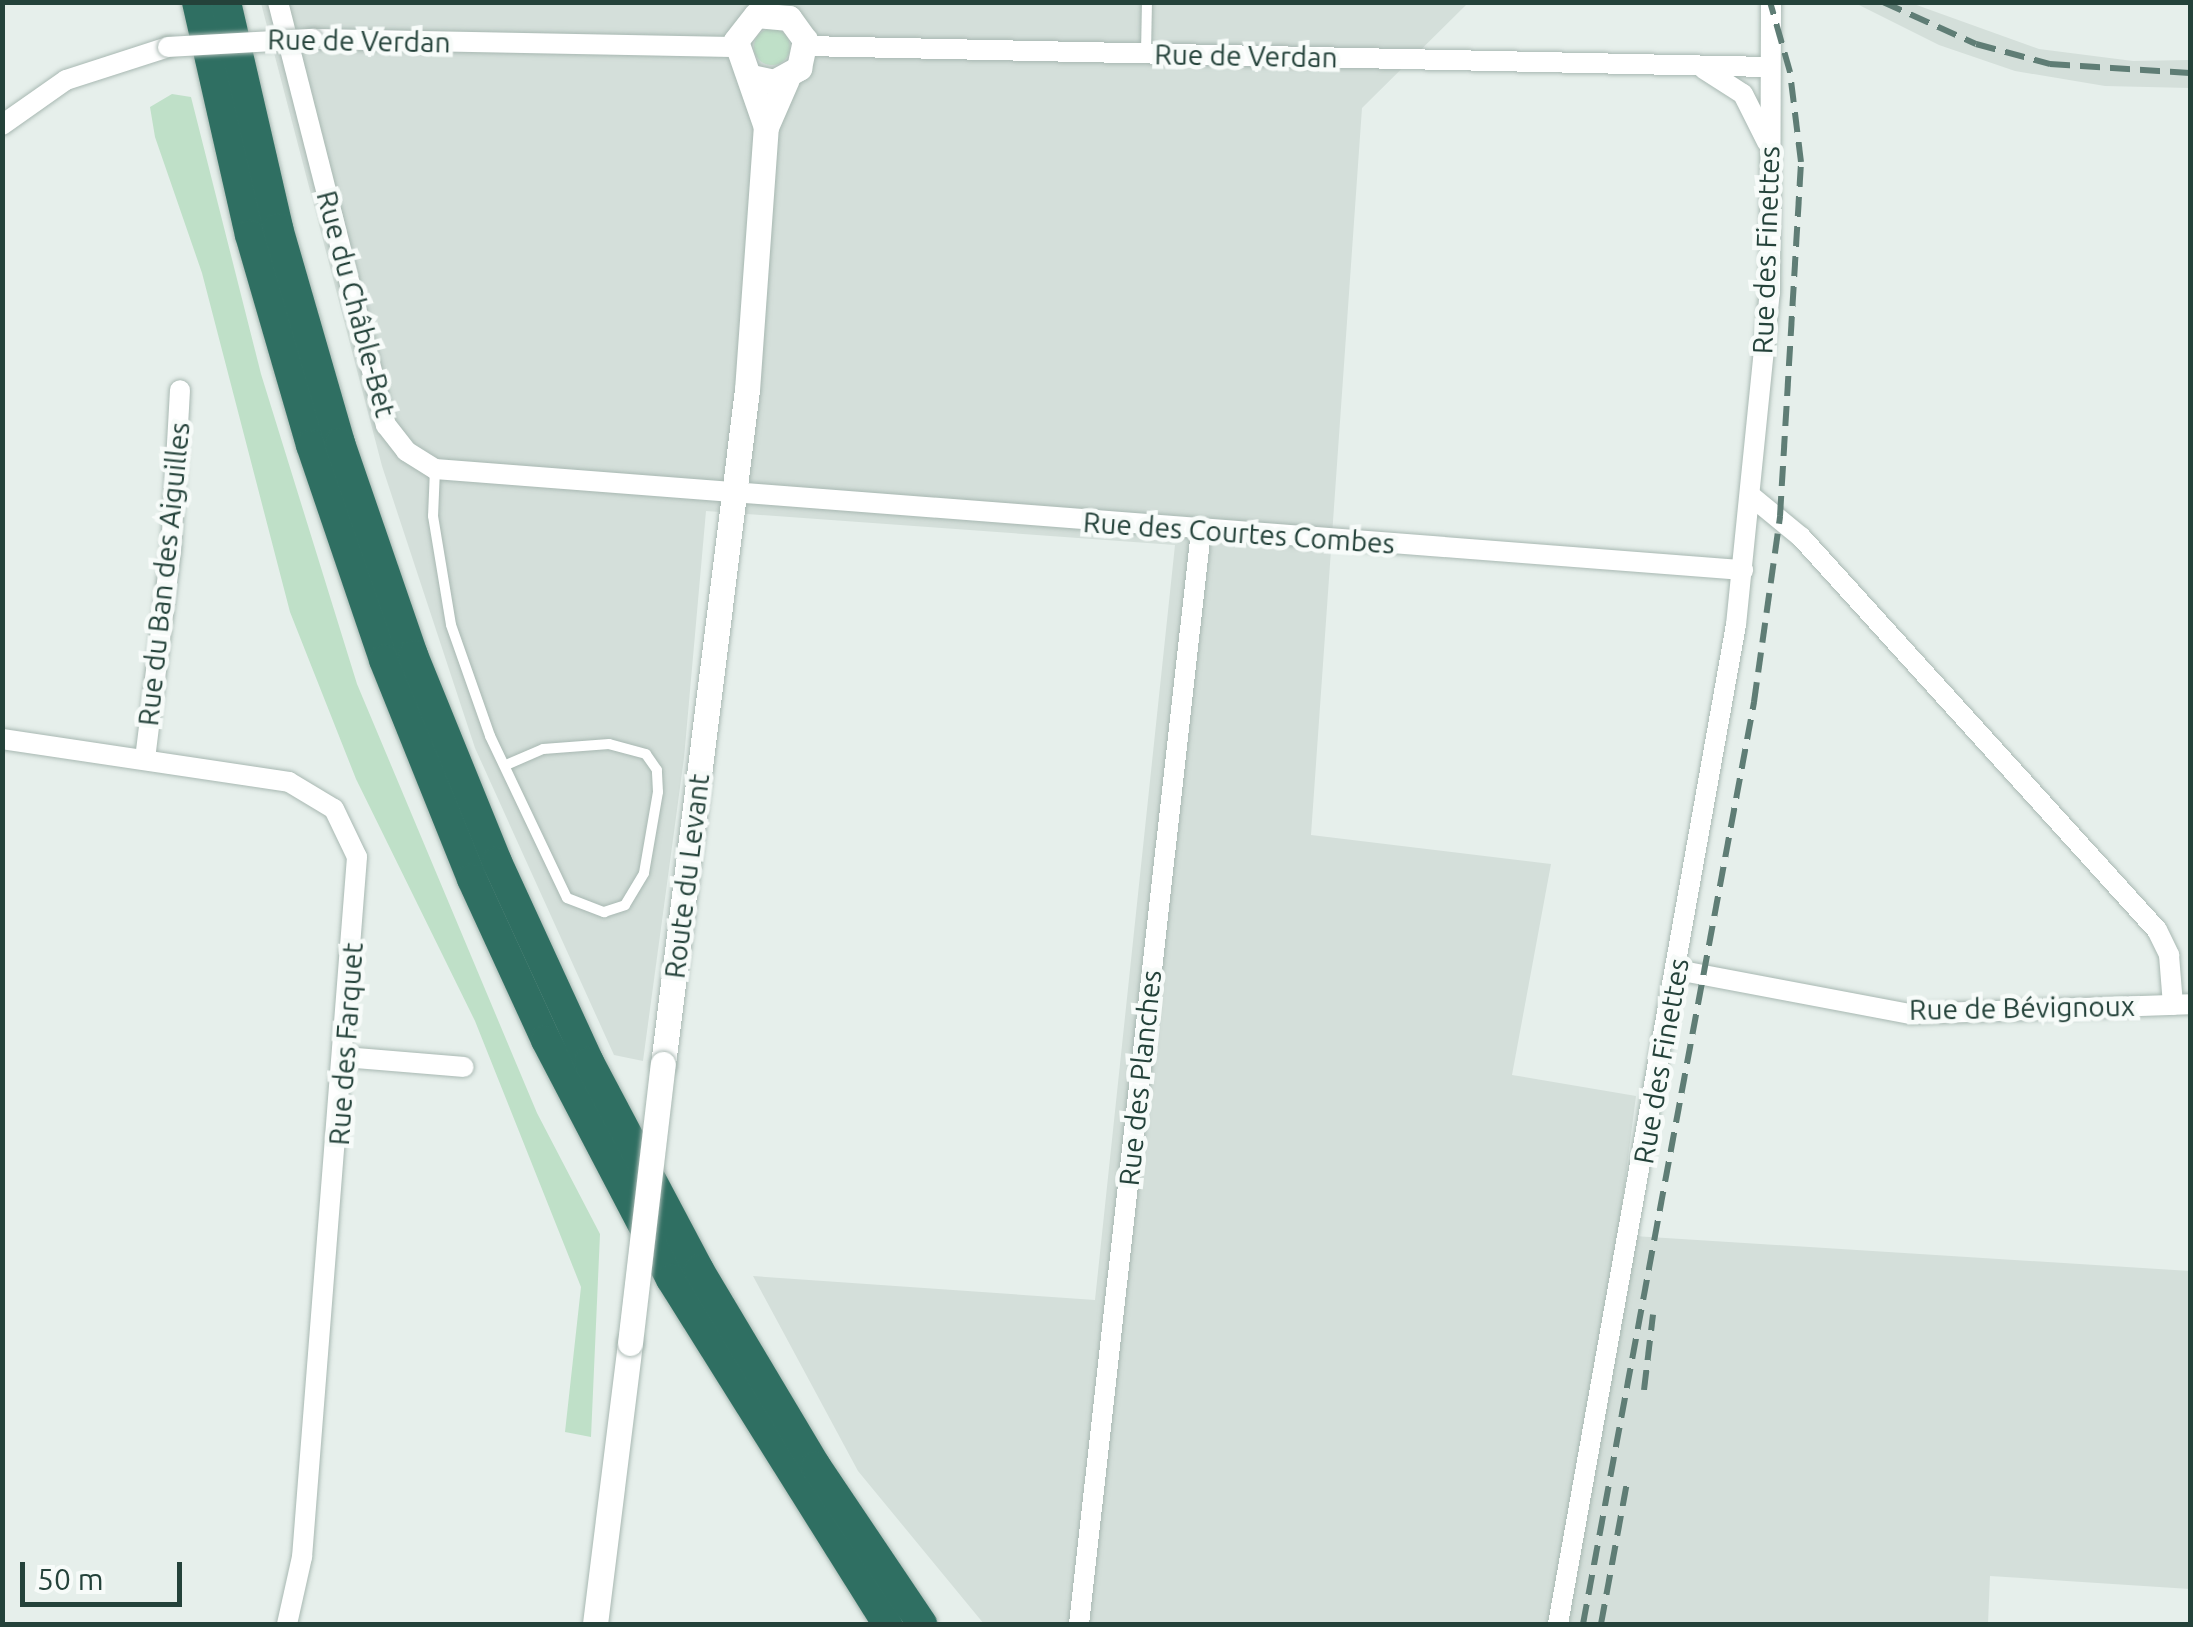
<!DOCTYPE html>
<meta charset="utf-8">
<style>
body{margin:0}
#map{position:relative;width:2193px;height:1627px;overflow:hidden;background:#e6efeb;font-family:Ubuntu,sans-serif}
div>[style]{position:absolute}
.built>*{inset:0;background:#d4dfda}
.green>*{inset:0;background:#bfe0c8}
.round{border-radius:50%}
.roads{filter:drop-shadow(0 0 2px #a8b8b2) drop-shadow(0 0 2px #a8b8b2)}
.service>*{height:10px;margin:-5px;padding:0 5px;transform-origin:5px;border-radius:5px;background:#fff}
.minor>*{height:20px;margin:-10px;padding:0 10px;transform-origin:10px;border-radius:10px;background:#fff}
.tertiary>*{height:25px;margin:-12.5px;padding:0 12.5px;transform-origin:12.5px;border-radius:12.5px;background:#fff}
.motorway>*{height:30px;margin:-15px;padding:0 15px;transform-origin:15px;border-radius:15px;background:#2f6f62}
.rail>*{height:6px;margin-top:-3px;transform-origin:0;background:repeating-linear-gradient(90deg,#5f7d75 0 20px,transparent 0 30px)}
.bridges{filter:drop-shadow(0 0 2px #a8b8b2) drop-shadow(0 0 2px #a8b8b2)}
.minor-bridge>*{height:20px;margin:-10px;padding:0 10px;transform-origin:10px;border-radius:10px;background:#fff}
.tertiary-bridge>*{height:25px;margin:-12.5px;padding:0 12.5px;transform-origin:12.5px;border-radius:12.5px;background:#fff}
span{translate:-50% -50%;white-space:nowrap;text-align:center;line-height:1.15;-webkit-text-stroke:9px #f7fbf9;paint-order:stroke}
.street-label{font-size:28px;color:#24423a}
.frame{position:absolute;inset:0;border:5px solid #24423a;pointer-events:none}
.scale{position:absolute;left:20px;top:1562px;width:162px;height:45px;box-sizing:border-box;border:5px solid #24423a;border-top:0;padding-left:12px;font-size:30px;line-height:35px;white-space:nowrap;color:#24423a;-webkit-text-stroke:8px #f7fbf9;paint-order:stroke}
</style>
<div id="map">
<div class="built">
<i style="clip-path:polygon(261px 3px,1468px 3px,1362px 108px,1311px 835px,1551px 864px,1512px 1075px,1636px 1096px,1618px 1235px,2190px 1271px,2190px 1589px,1990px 1576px,1988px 1624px,984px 1624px,858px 1471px,753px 1276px,1095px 1300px,1175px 545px,706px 511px,684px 758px,643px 1061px,614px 1055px,475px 748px,382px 466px)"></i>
<i style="clip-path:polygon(1855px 3px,1911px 3px,2039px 49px,2133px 61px,2190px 60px,2190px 88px,2105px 86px,2015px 71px,1939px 45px)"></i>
</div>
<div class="green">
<i class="round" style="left:754px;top:29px;width:36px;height:36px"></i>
<i style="clip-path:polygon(172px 94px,191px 97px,261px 374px,357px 684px,537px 1113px,600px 1234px,591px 1437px,565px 1432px,581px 1287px,475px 1021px,356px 779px,290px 612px,202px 273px,155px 137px,150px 107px)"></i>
</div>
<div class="roads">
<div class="service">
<i style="left:1146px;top:53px;width:51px;rotate:-88.9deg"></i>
<i style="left:435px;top:469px;width:47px;rotate:92.4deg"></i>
<i style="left:433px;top:516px;width:110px;rotate:80.6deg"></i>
<i style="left:451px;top:625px;width:118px;rotate:70.6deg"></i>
<i style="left:490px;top:736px;width:179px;rotate:64.6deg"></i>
<i style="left:567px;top:898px;width:40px;rotate:21deg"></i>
<i style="left:604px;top:912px;width:22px;rotate:-18deg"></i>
<i style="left:625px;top:905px;width:37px;rotate:-59deg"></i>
<i style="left:644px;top:873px;width:82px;rotate:-80.2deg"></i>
<i style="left:658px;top:792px;width:22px;rotate:-93deg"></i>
<i style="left:657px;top:770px;width:19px;rotate:-125deg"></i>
<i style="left:646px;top:754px;width:38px;rotate:-165deg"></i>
<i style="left:609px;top:744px;width:66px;rotate:175.7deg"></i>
<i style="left:543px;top:749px;width:40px;rotate:156.6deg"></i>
</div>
<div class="minor">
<i style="left:278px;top:2px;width:437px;rotate:75.7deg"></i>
<i style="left:386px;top:425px;width:33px;rotate:52deg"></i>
<i style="left:406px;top:451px;width:34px;rotate:32deg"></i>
<i style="left:435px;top:469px;width:1312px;rotate:4.42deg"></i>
<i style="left:313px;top:39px;width:422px;rotate:1.1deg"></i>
<i style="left:806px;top:46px;width:964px;rotate:1.25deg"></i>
<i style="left:1704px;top:69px;width:46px;rotate:32.7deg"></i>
<i style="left:1743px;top:94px;width:54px;rotate:63.4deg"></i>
<i style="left:2px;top:125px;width:78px;rotate:-35.1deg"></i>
<i style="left:66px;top:80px;width:107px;rotate:-17.9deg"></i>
<i style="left:1751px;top:496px;width:65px;rotate:39.4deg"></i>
<i style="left:1801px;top:537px;width:530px;rotate:47.83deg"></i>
<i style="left:2157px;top:930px;width:28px;rotate:64deg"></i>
<i style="left:2169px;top:955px;width:50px;rotate:85.4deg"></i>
<i style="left:2px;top:739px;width:290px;rotate:8.5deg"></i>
<i style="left:289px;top:782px;width:52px;rotate:31deg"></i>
<i style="left:334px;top:809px;width:53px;rotate:64.4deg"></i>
<i style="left:357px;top:857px;width:702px;rotate:94.49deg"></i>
<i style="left:302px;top:1557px;width:69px;rotate:102.6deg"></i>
<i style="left:145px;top:759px;width:210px;rotate:-82.9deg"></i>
<i style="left:171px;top:551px;width:161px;rotate:-86.8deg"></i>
<i style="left:1677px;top:970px;width:237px;rotate:10.7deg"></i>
<i style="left:1910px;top:1014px;width:280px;rotate:-2deg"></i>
<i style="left:345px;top:1057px;width:119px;rotate:4.8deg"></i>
<i style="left:1079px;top:1624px;width:1100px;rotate:-83.63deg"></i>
<i style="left:1558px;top:1624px;width:1015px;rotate:-79.9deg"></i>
<i style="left:1736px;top:625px;width:334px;rotate:-84.2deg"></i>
<i style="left:1770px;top:293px;width:291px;rotate:-89.8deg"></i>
</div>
<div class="tertiary">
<i style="left:751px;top:77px;width:24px;rotate:12deg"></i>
<i style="left:774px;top:82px;width:29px;rotate:-29deg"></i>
<i style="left:799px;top:68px;width:29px;rotate:-78deg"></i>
<i style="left:805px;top:40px;width:27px;rotate:-126deg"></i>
<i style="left:789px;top:18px;width:33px;rotate:-175deg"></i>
<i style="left:756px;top:15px;width:33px;rotate:128deg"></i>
<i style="left:736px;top:41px;width:91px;rotate:70.8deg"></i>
<i style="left:663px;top:1064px;width:679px;rotate:-82.9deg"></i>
<i style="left:747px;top:390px;width:264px;rotate:-85.9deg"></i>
<i style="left:766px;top:127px;width:52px;rotate:-66.4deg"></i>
<i style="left:595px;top:1624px;width:283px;rotate:-82.9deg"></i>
</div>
<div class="motorway">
<i style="left:197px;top:2px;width:239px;rotate:77.2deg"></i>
<i style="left:250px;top:235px;width:219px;rotate:73.8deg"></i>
<i style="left:311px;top:445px;width:227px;rotate:71.2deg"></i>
<i style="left:384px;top:660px;width:236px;rotate:68.1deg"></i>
<i style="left:472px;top:879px;width:177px;rotate:65.3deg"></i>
<i style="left:546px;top:1040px;width:270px;rotate:62.4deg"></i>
<i style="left:671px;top:1279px;width:407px;rotate:57.9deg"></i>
<i style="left:226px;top:2px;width:232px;rotate:77deg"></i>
<i style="left:278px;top:228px;width:224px;rotate:73.9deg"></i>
<i style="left:340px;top:443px;width:224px;rotate:71deg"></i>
<i style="left:413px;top:655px;width:223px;rotate:67.9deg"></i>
<i style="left:497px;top:862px;width:220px;rotate:65.3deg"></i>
<i style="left:589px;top:1062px;width:235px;rotate:62.1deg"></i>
<i style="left:699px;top:1270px;width:228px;rotate:59.2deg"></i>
<i style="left:816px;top:1466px;width:190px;rotate:56.1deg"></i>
</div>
</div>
<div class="rail">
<i style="left:1883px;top:2px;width:102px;rotate:24.3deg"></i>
<i style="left:1976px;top:44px;width:77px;rotate:15.1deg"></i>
<i style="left:2050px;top:64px;width:140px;rotate:3.7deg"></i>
<i style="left:1644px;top:1390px;width:76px;rotate:-83.2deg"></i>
<i style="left:1583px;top:1624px;width:938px;rotate:-79.49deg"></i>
<i style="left:1754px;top:702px;width:188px;rotate:-82deg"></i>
<i style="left:1780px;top:516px;width:355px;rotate:-86.6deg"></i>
<i style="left:1801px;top:162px;width:91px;rotate:-97deg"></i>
<i style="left:1790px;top:72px;width:73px;rotate:-105.9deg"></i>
<i style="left:1601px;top:1624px;width:149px;rotate:-79.6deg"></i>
</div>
<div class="bridges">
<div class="minor-bridge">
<i style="left:168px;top:47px;width:145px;rotate:-3.2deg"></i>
</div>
<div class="tertiary-bridge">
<i style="left:630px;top:1343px;width:281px;rotate:-83.3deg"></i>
</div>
</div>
<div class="street-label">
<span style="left:359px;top:41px;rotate:1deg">Rue de Verdan</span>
<span style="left:1246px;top:56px;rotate:1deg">Rue de Verdan</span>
<span style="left:1766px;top:250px;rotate:-88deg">Rue des Finettes</span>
<span style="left:356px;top:304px;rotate:75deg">Rue du Châble-Bet</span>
<span style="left:1239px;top:533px;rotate:4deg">Rue des Courtes Combes</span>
<span style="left:164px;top:574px;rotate:-84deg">Rue du Ban des Aiguilles</span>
<span style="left:687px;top:876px;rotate:-83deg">Route du Levant</span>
<span style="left:2022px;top:1008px;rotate:-1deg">Rue de Bévignoux</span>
<span style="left:346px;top:1044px;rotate:-86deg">Rue des Farquet</span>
<span style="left:1661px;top:1061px;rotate:-80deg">Rue des Finettes</span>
<span style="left:1140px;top:1078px;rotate:-84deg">Rue des Planches</span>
</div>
<div class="frame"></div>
<div class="scale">50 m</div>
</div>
